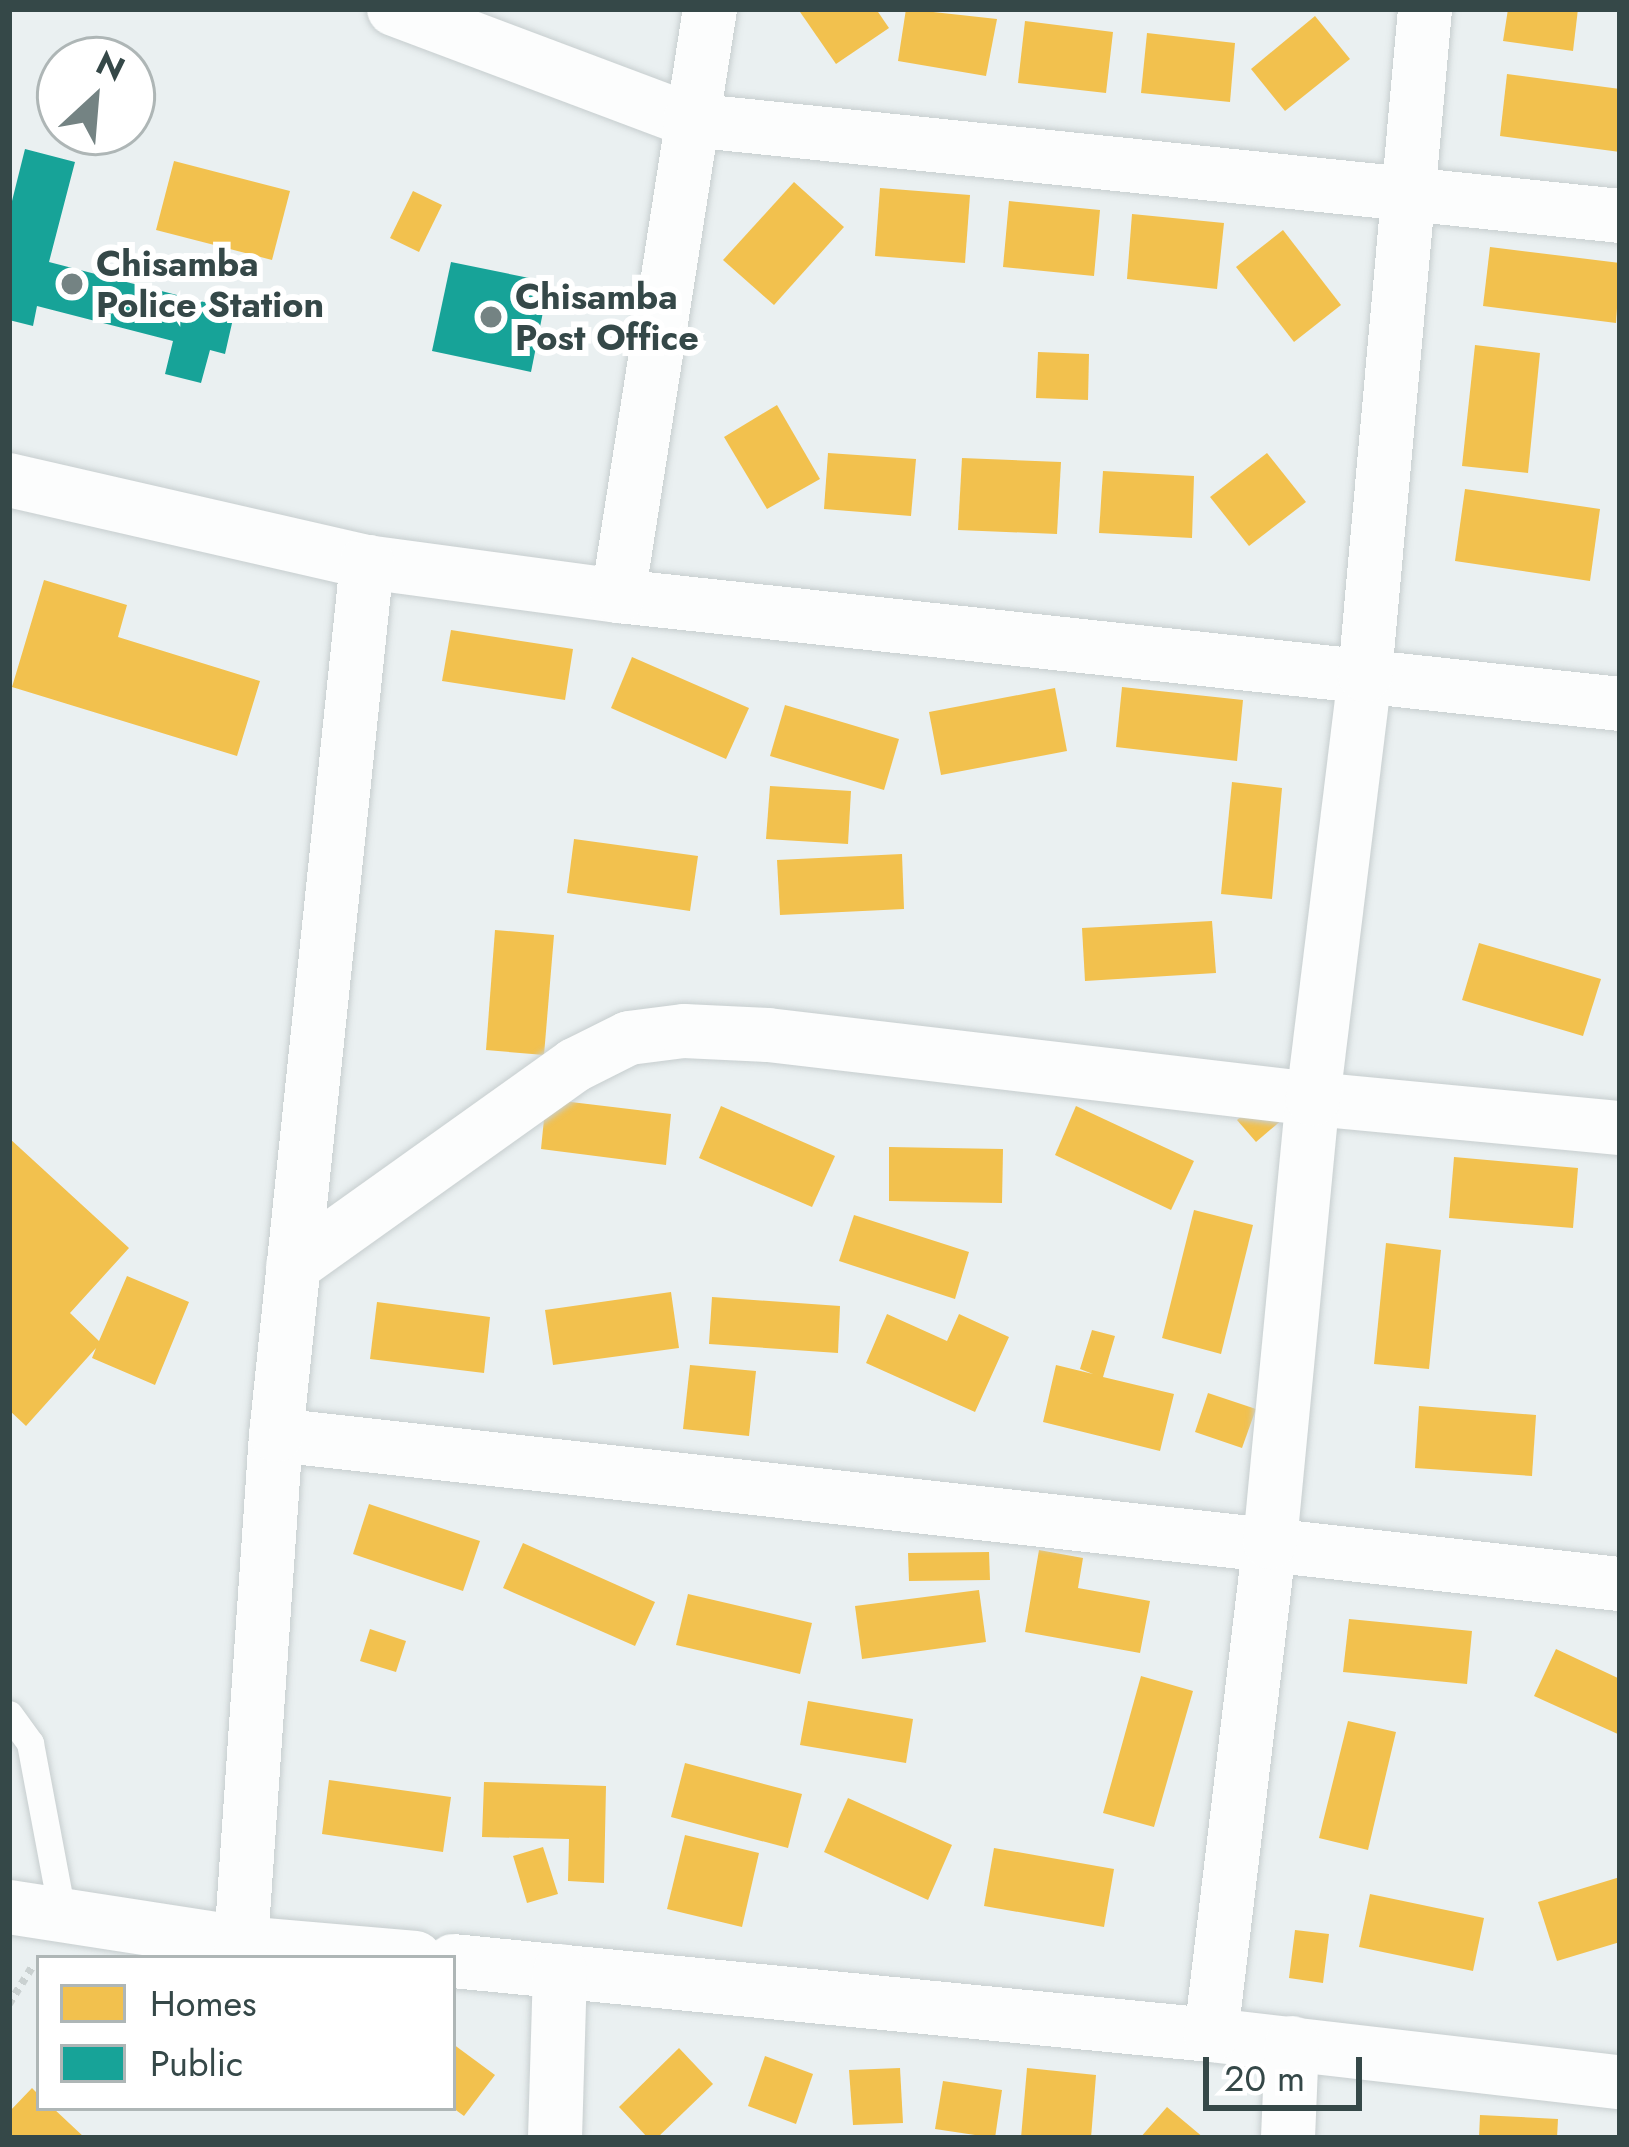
<!DOCTYPE html>
<style>
body{margin:0}
#map{position:relative;width:1629px;height:2147px;overflow:hidden;background:#eaf0f1;font-family:Jost,sans-serif}
div>[style]{position:absolute}
.homes>*{inset:0;background:#f2c14e}
.public>*{inset:0;background:#17a398}
.path>*{height:8px;margin-top:-4px;transform-origin:0;background:repeating-linear-gradient(90deg,#cad1d1 0 6px,transparent 0 12px)}
.roads{filter:drop-shadow(0 0 3px #c7cecf) drop-shadow(0 0 3px #c7cecf)}
.lane>*{height:27px;margin:-13.5px;padding:0 13.5px;transform-origin:13.5px;border-radius:13.5px;background:#fcfdfd}
.street>*{height:54px;margin:-27px;padding:0 27px;transform-origin:27px;border-radius:27px;background:#fcfdfd}
.dots>*{width:33px;height:33px;translate:-50% -50%;box-sizing:border-box;border:6px solid #fff;border-radius:50%}
span{translate:-50% -50%;white-space:nowrap;text-align:center;line-height:1.15;-webkit-text-stroke:12px #fff;paint-order:stroke}
.poi-label{font-size:36px;color:#354848;font-weight:700}
.left{translate:0 -50%;text-align:left}
.frame{position:absolute;inset:0;border:12px solid #354848;pointer-events:none}
.legend{position:absolute;left:36px;top:1955px;width:420px;height:156px;box-sizing:border-box;background:#fff;border:3px solid #aeb6b6;margin:0;padding:15px 21px;list-style:none;font-size:36px;color:#354848}
.legend li{display:flex;align-items:center;gap:24px;height:60px}
.legend b{width:60px;border:3px solid #aeb6b6}
.north{position:absolute;left:36px;top:36px;width:120px;height:120px;box-sizing:border-box;background:#fff;border:3px solid #aeb6b6;border-radius:50%;rotate:26deg;font-size:33px;font-weight:700;line-height:48px;text-align:center;color:#354848}
.north::after{content:'';display:block;margin:auto;width:42px;height:54px;background:#748383;clip-path:polygon(50% 0,100% 100%,50% 72%,0 100%)}
.scale{position:absolute;left:1203px;top:2057px;width:159px;height:54px;box-sizing:border-box;border:6px solid #354848;border-top:0;padding-left:15px;font-size:36px;line-height:42px;white-space:nowrap;color:#354848;-webkit-text-stroke:9px #fff;paint-order:stroke}
</style>
<div id="map">
<div class="homes">
<i style="clip-path:polygon(798px 9px,876px 9px,889px 28px,836px 64px)"></i>
<i style="clip-path:polygon(906px 9px,997px 19px,986px 76px,898px 61px)"></i>
<i style="clip-path:polygon(1508px 9px,1578px 9px,1573px 51px,1503px 41px)"></i>
<i style="clip-path:polygon(1315px 16px,1350px 59px,1285px 111px,1251px 69px)"></i>
<i style="clip-path:polygon(1025px 21px,1113px 32px,1106px 93px,1018px 83px)"></i>
<i style="clip-path:polygon(1147px 33px,1235px 43px,1230px 102px,1141px 93px)"></i>
<i style="clip-path:polygon(1507px 74px,1620px 89px,1620px 152px,1500px 136px)"></i>
<i style="clip-path:polygon(174px 161px,290px 191px,272px 260px,156px 230px)"></i>
<i style="clip-path:polygon(794px 182px,844px 227px,774px 305px,723px 260px)"></i>
<i style="clip-path:polygon(880px 188px,970px 195px,965px 263px,875px 256px)"></i>
<i style="clip-path:polygon(413px 191px,442px 205px,419px 252px,390px 238px)"></i>
<i style="clip-path:polygon(1009px 201px,1100px 210px,1094px 276px,1003px 267px)"></i>
<i style="clip-path:polygon(1132px 214px,1224px 223px,1217px 289px,1127px 279px)"></i>
<i style="clip-path:polygon(1283px 230px,1341px 305px,1294px 342px,1236px 267px)"></i>
<i style="clip-path:polygon(1490px 247px,1620px 263px,1616px 323px,1483px 306px)"></i>
<i style="clip-path:polygon(1475px 345px,1540px 353px,1528px 473px,1462px 466px)"></i>
<i style="clip-path:polygon(1038px 352px,1089px 354px,1088px 400px,1036px 398px)"></i>
<i style="clip-path:polygon(777px 405px,820px 479px,767px 509px,724px 437px)"></i>
<i style="clip-path:polygon(828px 453px,916px 459px,911px 516px,824px 509px)"></i>
<i style="clip-path:polygon(1267px 453px,1306px 502px,1249px 546px,1210px 497px)"></i>
<i style="clip-path:polygon(962px 458px,1061px 462px,1057px 534px,958px 530px)"></i>
<i style="clip-path:polygon(1103px 471px,1194px 476px,1192px 538px,1099px 533px)"></i>
<i style="clip-path:polygon(1465px 489px,1600px 509px,1590px 581px,1455px 561px)"></i>
<i style="clip-path:polygon(44px 580px,127px 605px,118px 637px,260px 681px,237px 756px,12px 687px)"></i>
<i style="clip-path:polygon(451px 630px,573px 649px,565px 700px,442px 681px)"></i>
<i style="clip-path:polygon(632px 657px,749px 708px,726px 759px,611px 708px)"></i>
<i style="clip-path:polygon(1122px 687px,1243px 700px,1237px 761px,1116px 747px)"></i>
<i style="clip-path:polygon(1055px 688px,1067px 751px,941px 775px,929px 712px)"></i>
<i style="clip-path:polygon(785px 705px,899px 739px,884px 790px,770px 756px)"></i>
<i style="clip-path:polygon(1232px 782px,1282px 788px,1272px 899px,1221px 894px)"></i>
<i style="clip-path:polygon(770px 786px,851px 791px,848px 844px,766px 839px)"></i>
<i style="clip-path:polygon(574px 839px,698px 856px,690px 911px,567px 893px)"></i>
<i style="clip-path:polygon(902px 854px,904px 909px,780px 915px,777px 860px)"></i>
<i style="clip-path:polygon(1212px 921px,1216px 973px,1085px 981px,1082px 928px)"></i>
<i style="clip-path:polygon(495px 930px,554px 935px,544px 1055px,486px 1050px)"></i>
<i style="clip-path:polygon(1479px 943px,1601px 979px,1583px 1036px,1462px 1000px)"></i>
<i style="clip-path:polygon(1263px 1098px,1283px 1119px,1256px 1142px,1237px 1120px)"></i>
<i style="clip-path:polygon(546px 1099px,671px 1114px,666px 1165px,541px 1149px)"></i>
<i style="clip-path:polygon(721px 1106px,835px 1156px,812px 1207px,699px 1158px)"></i>
<i style="clip-path:polygon(1076px 1106px,1194px 1161px,1171px 1210px,1055px 1155px)"></i>
<i style="clip-path:polygon(9px 1138px,129px 1248px,70px 1313px,99px 1341px,127px 1276px,189px 1302px,155px 1385px,92px 1358px,96px 1348px,26px 1426px,9px 1410px)"></i>
<i style="clip-path:polygon(889px 1147px,1003px 1149px,1002px 1203px,889px 1201px)"></i>
<i style="clip-path:polygon(1454px 1157px,1578px 1168px,1573px 1228px,1449px 1218px)"></i>
<i style="clip-path:polygon(1194px 1210px,1253px 1225px,1221px 1354px,1162px 1338px)"></i>
<i style="clip-path:polygon(854px 1215px,969px 1252px,955px 1299px,839px 1261px)"></i>
<i style="clip-path:polygon(1386px 1243px,1441px 1250px,1429px 1369px,1374px 1364px)"></i>
<i style="clip-path:polygon(671px 1292px,679px 1348px,553px 1365px,545px 1310px)"></i>
<i style="clip-path:polygon(712px 1297px,840px 1306px,838px 1353px,709px 1344px)"></i>
<i style="clip-path:polygon(377px 1302px,490px 1317px,484px 1373px,370px 1359px)"></i>
<i style="clip-path:polygon(887px 1314px,947px 1341px,959px 1314px,1009px 1337px,975px 1412px,866px 1363px)"></i>
<i style="clip-path:polygon(1092px 1330px,1115px 1336px,1103px 1377px,1174px 1394px,1160px 1451px,1043px 1422px,1056px 1365px,1093px 1374px,1080px 1369px)"></i>
<i style="clip-path:polygon(690px 1365px,756px 1371px,749px 1436px,683px 1429px)"></i>
<i style="clip-path:polygon(1208px 1393px,1256px 1409px,1242px 1448px,1195px 1432px)"></i>
<i style="clip-path:polygon(1419px 1406px,1536px 1415px,1532px 1476px,1415px 1468px)"></i>
<i style="clip-path:polygon(369px 1504px,480px 1541px,463px 1591px,353px 1554px)"></i>
<i style="clip-path:polygon(523px 1543px,655px 1602px,635px 1646px,503px 1588px)"></i>
<i style="clip-path:polygon(1039px 1550px,1083px 1558px,1078px 1588px,1150px 1601px,1140px 1653px,1025px 1632px)"></i>
<i style="clip-path:polygon(989px 1552px,990px 1580px,909px 1581px,908px 1553px)"></i>
<i style="clip-path:polygon(979px 1590px,986px 1642px,862px 1659px,855px 1606px)"></i>
<i style="clip-path:polygon(688px 1594px,812px 1623px,800px 1674px,676px 1645px)"></i>
<i style="clip-path:polygon(1349px 1619px,1472px 1631px,1467px 1684px,1343px 1672px)"></i>
<i style="clip-path:polygon(370px 1629px,406px 1641px,396px 1672px,360px 1661px)"></i>
<i style="clip-path:polygon(1556px 1649px,1620px 1679px,1620px 1735px,1534px 1696px)"></i>
<i style="clip-path:polygon(1141px 1676px,1193px 1691px,1154px 1827px,1103px 1813px)"></i>
<i style="clip-path:polygon(808px 1701px,913px 1719px,906px 1763px,800px 1745px)"></i>
<i style="clip-path:polygon(1348px 1721px,1396px 1732px,1368px 1850px,1319px 1838px)"></i>
<i style="clip-path:polygon(685px 1763px,802px 1794px,788px 1848px,671px 1817px)"></i>
<i style="clip-path:polygon(329px 1780px,451px 1797px,443px 1852px,322px 1834px)"></i>
<i style="clip-path:polygon(484px 1782px,606px 1786px,604px 1883px,568px 1881px,569px 1839px,482px 1837px)"></i>
<i style="clip-path:polygon(848px 1798px,952px 1845px,928px 1900px,824px 1852px)"></i>
<i style="clip-path:polygon(685px 1835px,759px 1853px,742px 1927px,667px 1909px)"></i>
<i style="clip-path:polygon(543px 1847px,558px 1894px,527px 1903px,513px 1856px)"></i>
<i style="clip-path:polygon(994px 1848px,1114px 1869px,1104px 1927px,984px 1906px)"></i>
<i style="clip-path:polygon(1620px 1877px,1620px 1942px,1557px 1961px,1538px 1902px)"></i>
<i style="clip-path:polygon(1370px 1894px,1484px 1918px,1473px 1971px,1359px 1947px)"></i>
<i style="clip-path:polygon(1295px 1930px,1329px 1934px,1323px 1983px,1289px 1978px)"></i>
<i style="clip-path:polygon(453px 2044px,495px 2075px,464px 2116px,453px 2108px)"></i>
<i style="clip-path:polygon(679px 2048px,713px 2084px,657px 2138px,648px 2138px,619px 2107px)"></i>
<i style="clip-path:polygon(765px 2056px,813px 2074px,796px 2124px,748px 2106px)"></i>
<i style="clip-path:polygon(900px 2068px,903px 2123px,853px 2125px,849px 2070px)"></i>
<i style="clip-path:polygon(1027px 2068px,1096px 2075px,1091px 2138px,1021px 2138px)"></i>
<i style="clip-path:polygon(943px 2081px,1002px 2090px,995px 2138px,935px 2129px)"></i>
<i style="clip-path:polygon(32px 2088px,39px 2095px,39px 2108px,53px 2108px,85px 2138px,9px 2138px,9px 2112px)"></i>
<i style="clip-path:polygon(1167px 2107px,1204px 2138px,1140px 2138px)"></i>
<i style="clip-path:polygon(1480px 2115px,1558px 2119px,1557px 2138px,1479px 2138px)"></i>
</div>
<div class="public">
<i style="clip-path:polygon(25px 149px,75px 162px,49px 262px,235px 310px,225px 354px,210px 350px,201px 383px,165px 374px,173px 341px,37px 306px,33px 326px,9px 320px,9px 213px)"></i>
<i style="clip-path:polygon(451px 262px,549px 282px,531px 372px,432px 351px)"></i>
</div>
<div class="path">
<i style="left:9px;top:2004px;width:47px;rotate:-58deg"></i>
</div>
<div class="roads">
<div class="lane">
<i style="left:9px;top:1714px;width:36px;rotate:54deg"></i>
<i style="left:30px;top:1743px;width:177px;rotate:79.3deg"></i>
</div>
<div class="street">
<i style="left:394px;top:9px;width:316px;rotate:20.6deg"></i>
<i style="left:690px;top:120px;width:935px;rotate:5.89deg"></i>
<i style="left:9px;top:480px;width:367px;rotate:12.9deg"></i>
<i style="left:367px;top:562px;width:253px;rotate:7.7deg"></i>
<i style="left:618px;top:596px;width:1008px;rotate:6.15deg"></i>
<i style="left:618px;top:596px;width:594px;rotate:-81.09deg"></i>
<i style="left:293px;top:1266px;width:346px;rotate:-35.5deg"></i>
<i style="left:575px;top:1065px;width:60px;rotate:-26.6deg"></i>
<i style="left:629px;top:1038px;width:55px;rotate:-7.3deg"></i>
<i style="left:684px;top:1031px;width:84px;rotate:2.7deg"></i>
<i style="left:768px;top:1035px;width:549px;rotate:6.7deg"></i>
<i style="left:1313px;top:1099px;width:308px;rotate:5.4deg"></i>
<i style="left:276px;top:1435px;width:1352px;rotate:6.33deg"></i>
<i style="left:9px;top:1907px;width:235px;rotate:8.8deg"></i>
<i style="left:241px;top:1943px;width:175px;rotate:4.9deg"></i>
<i style="left:241px;top:1943px;width:509px;rotate:-86.06deg"></i>
<i style="left:276px;top:1435px;width:878px;rotate:-84.05deg"></i>
<i style="left:453px;top:1961px;width:762px;rotate:5.58deg"></i>
<i style="left:1211px;top:2035px;width:412px;rotate:6.6deg"></i>
<i style="left:1211px;top:2035px;width:497px;rotate:-83.2deg"></i>
<i style="left:1270px;top:1542px;width:445px;rotate:-84.5deg"></i>
<i style="left:1313px;top:1099px;width:427px;rotate:-83deg"></i>
<i style="left:1365px;top:675px;width:669px;rotate:-84.85deg"></i>
<i style="left:555px;top:2138px;width:167px;rotate:-88.3deg"></i>
<i style="left:1288px;top:2138px;width:95px;rotate:-87.6deg"></i>
</div>
</div>
<div class="dots">
<i style="left:72px;top:284px;background:#748383"></i>
<i style="left:491px;top:317px;background:#748383"></i>
</div>
<div class="poi-label">
<span class="left" style="left:96px;top:284px">Chisamba<br>Police Station</span>
<span class="left" style="left:515px;top:317px">Chisamba<br>Post Office</span>
</div>
<div class="frame"></div>
<ul class="legend">
<li><b style="height:33px;background:#f2c14e"></b>Homes</li>
<li><b style="height:33px;background:#17a398"></b>Public</li>
</ul>
<div class="north">N</div>
<div class="scale">20 m</div>
</div>
